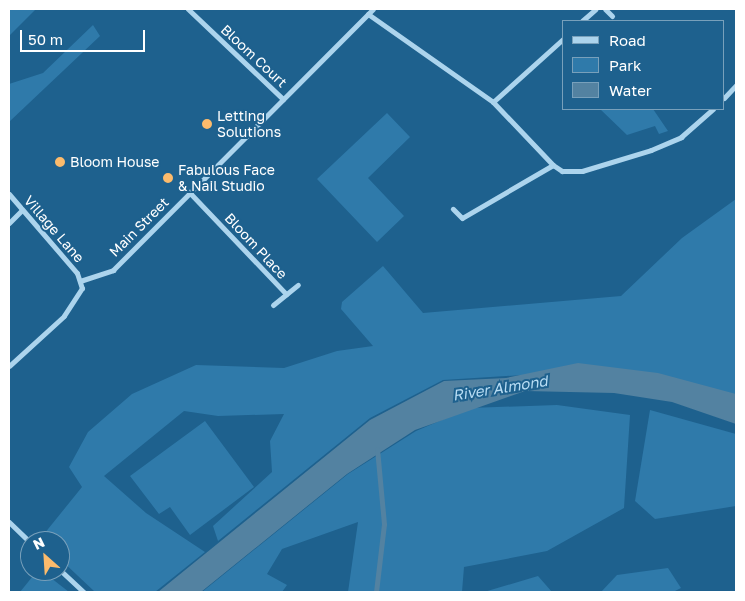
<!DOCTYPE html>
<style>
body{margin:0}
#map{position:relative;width:745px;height:601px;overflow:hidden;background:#1e618e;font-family:"Golos Text",sans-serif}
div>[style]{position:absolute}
.green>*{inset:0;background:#2f7aaa}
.water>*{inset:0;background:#5382a1}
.stream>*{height:5px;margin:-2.5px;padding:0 2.5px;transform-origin:2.5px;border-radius:2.5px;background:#5382a1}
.minor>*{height:5px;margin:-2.5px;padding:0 2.5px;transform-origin:2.5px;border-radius:2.5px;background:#acd4ed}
.dots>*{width:14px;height:14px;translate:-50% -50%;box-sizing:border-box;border:2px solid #1e618e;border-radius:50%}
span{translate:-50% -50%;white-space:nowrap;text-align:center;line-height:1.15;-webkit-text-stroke:4px #1e618e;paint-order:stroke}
.street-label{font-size:14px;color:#fff}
.poi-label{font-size:14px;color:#fff}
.left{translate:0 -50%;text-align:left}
.water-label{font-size:15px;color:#b8ddf4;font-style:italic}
.frame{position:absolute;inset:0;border:10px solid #fff;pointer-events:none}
.legend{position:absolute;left:562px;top:20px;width:162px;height:90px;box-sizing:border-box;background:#1e618e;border:1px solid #78a0bb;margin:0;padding:6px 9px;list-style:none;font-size:15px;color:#fff}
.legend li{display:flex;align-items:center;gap:10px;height:25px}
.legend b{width:25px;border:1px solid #78a0bb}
.north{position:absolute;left:20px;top:531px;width:50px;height:50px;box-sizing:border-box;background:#1e618e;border:1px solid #78a0bb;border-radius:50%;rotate:334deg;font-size:14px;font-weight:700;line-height:20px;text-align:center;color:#fff}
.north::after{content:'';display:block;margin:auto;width:18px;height:22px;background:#fcbb6c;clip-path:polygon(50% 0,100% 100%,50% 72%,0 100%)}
.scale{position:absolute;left:20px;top:30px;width:125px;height:22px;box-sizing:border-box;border:2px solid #fff;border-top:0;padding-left:6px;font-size:15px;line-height:18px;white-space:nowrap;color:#fff;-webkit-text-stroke:4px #1e618e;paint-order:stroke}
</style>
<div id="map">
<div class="green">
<i style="clip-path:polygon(9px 9px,36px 9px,9px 36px)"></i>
<i style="clip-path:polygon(93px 25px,100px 36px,9px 122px,9px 84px,43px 73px)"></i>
<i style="clip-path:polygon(600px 109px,653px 109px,668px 131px,659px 134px,655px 126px,627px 135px)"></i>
<i style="clip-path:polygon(387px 113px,410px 137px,368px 178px,404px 216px,377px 242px,317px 179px)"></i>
<i style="clip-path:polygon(736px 199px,736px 397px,554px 373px,443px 380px,370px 418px,218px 541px,213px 526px,272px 472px,270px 441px,284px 414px,218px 416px,184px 411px,104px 476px,146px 513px,205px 552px,155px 592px,95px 592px,60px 559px,60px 541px,40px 539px,82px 487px,69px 467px,88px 432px,132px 394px,196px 365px,284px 368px,337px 351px,373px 346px,341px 309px,342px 302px,383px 266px,423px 313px,621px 296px,682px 238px)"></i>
<i style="clip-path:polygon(557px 405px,630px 415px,624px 508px,547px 551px,464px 567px,462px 592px,348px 592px,358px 522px,282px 549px,267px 574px,287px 585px,282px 592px,202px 592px,348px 474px,416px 431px,470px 408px)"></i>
<i style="clip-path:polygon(650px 410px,736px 434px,736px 506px,655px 519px,635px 501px)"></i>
<i style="clip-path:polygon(205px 421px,254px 487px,190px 535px,170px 507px,159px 514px,130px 476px)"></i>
<i style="clip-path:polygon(668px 568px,681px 588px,673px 592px,601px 592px,617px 575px)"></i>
<i style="clip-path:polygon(37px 571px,42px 571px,69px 592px,20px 592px)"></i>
<i style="clip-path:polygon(538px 576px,552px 592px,484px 592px)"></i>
</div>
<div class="water">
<i style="clip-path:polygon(578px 363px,658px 373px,736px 394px,736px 424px,672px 402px,614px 393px,525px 391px,415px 430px,347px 474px,201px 592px,158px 592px,370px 420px,444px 381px,506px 378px)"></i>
</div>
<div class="stream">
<i style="left:376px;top:592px;width:68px;rotate:-83.3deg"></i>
<i style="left:384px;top:524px;width:75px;rotate:-95.3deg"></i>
</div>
<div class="minor">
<i style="left:188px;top:9px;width:131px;rotate:43.5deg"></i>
<i style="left:605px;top:9px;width:10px;rotate:45deg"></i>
<i style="left:368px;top:14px;width:153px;rotate:35.1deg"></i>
<i style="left:493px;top:102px;width:87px;rotate:46.4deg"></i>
<i style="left:553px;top:165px;width:105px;rotate:149.8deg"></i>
<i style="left:462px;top:218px;width:13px;rotate:-135deg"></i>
<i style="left:582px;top:21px;width:18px;rotate:-41deg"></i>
<i style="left:724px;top:98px;width:18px;rotate:-47deg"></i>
<i style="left:493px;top:102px;width:96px;rotate:-42deg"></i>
<i style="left:553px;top:165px;width:11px;rotate:34deg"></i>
<i style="left:562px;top:171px;width:20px"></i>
<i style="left:582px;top:171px;width:72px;rotate:-16.9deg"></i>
<i style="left:651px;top:150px;width:33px;rotate:-23deg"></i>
<i style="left:681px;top:137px;width:43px;rotate:-41.2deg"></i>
<i style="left:189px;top:192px;width:141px;rotate:46.4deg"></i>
<i style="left:9px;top:194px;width:104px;rotate:49.3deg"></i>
<i style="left:77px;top:273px;width:16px;rotate:72deg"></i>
<i style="left:82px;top:288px;width:33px;rotate:123deg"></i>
<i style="left:64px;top:316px;width:74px;rotate:137.7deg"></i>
<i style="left:9px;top:223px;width:18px;rotate:-45deg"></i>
<i style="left:80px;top:281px;width:35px;rotate:-18deg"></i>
<i style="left:113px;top:270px;width:368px;rotate:-45.1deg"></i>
<i style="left:273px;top:305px;width:32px;rotate:-39deg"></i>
<i style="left:9px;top:522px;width:29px;rotate:44deg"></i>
<i style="left:60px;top:570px;width:33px;rotate:43deg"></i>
</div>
<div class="dots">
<i style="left:207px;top:124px;background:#fcbb6c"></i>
<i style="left:60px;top:162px;background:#fcbb6c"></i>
<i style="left:168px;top:178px;background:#fcbb6c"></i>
</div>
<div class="street-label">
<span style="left:254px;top:56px;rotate:43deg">Bloom Court</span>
<span style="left:139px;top:227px;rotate:-45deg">Main Street</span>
<span style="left:54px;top:229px;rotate:49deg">Village Lane</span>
<span style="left:256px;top:246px;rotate:47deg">Bloom Place</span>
</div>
<div class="poi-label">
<span class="left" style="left:217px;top:124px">Letting<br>Solutions</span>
<span class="left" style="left:70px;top:162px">Bloom House</span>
<span class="left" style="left:178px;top:178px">Fabulous Face<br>&amp; Nail Studio</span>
</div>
<div class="water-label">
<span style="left:500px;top:388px;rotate:-9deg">River Almond</span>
</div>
<div class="frame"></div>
<ul class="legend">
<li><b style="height:6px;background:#acd4ed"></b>Road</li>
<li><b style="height:14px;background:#2f7aaa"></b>Park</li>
<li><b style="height:14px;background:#5382a1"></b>Water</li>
</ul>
<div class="north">N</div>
<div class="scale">50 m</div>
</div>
